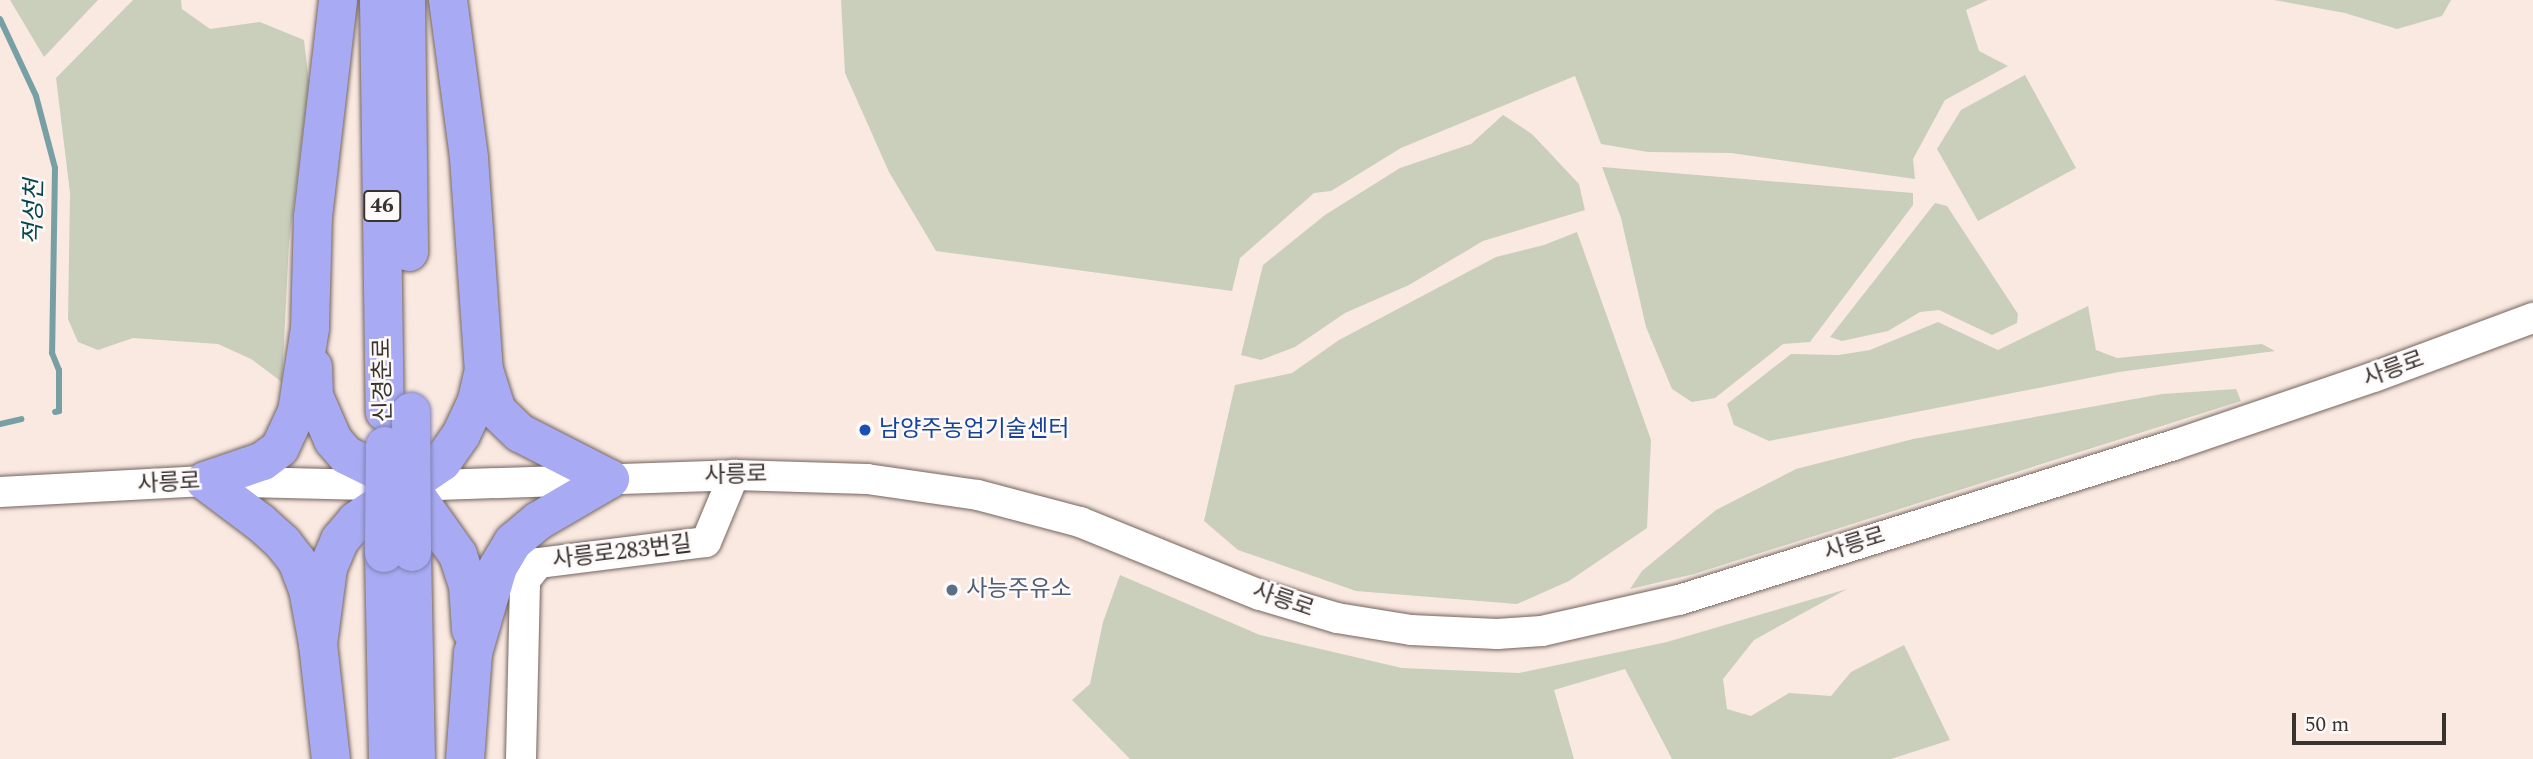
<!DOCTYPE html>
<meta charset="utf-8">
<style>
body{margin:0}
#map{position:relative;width:2533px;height:759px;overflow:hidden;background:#fae9e1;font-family:Spectral,"Noto Sans KR",serif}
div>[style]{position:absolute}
.green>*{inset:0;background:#c9cfbb}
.stream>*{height:6px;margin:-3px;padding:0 3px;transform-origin:3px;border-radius:3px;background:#77a0a5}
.roads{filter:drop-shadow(0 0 2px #73655e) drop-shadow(0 0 2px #73655e)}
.minor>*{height:30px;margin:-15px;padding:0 15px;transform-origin:15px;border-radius:15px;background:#fff}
.highway>*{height:38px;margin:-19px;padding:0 19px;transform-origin:19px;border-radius:19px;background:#a8abf4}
.bridges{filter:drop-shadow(0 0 2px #8181af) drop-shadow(0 0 2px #8181af)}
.highway-bridge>*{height:38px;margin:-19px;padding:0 19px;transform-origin:19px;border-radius:19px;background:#a8abf4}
.dots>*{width:19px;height:19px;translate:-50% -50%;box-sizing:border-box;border:4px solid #fdf9f8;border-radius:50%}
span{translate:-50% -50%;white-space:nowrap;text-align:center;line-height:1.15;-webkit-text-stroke:5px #fdf9f8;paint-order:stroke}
.shield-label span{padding:2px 5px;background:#fdf9f8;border:2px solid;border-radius:5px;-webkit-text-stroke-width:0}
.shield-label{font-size:21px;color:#393330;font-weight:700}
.street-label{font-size:23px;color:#393330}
.transit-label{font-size:23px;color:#164399}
.left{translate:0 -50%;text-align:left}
.service-label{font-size:23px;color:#4e5e75}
.water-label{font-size:24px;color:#03464c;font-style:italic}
.scale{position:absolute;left:2292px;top:713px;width:154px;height:32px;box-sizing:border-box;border:4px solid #393330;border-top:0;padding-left:9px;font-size:21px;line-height:24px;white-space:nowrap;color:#393330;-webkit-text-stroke:5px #fdf9f8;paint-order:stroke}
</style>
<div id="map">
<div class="green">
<i style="clip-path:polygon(10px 0,98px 0,44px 57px)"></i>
<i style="clip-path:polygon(133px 0,181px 0,182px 9px,210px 29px,260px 22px,304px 40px,309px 82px,289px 243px,282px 382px,251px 359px,218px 344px,133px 338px,98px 350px,78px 342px,68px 319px,70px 193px,56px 78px)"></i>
<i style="clip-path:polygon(841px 0,1988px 0,1966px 10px,1979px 51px,2008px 66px,1945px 100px,1913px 159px,1915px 179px,1731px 153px,1648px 152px,1601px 144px,1575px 76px,1401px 148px,1331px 191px,1314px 193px,1240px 258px,1232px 291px,936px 251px,889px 172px,845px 73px)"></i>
<i style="clip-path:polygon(2274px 0,2451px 0,2442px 16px,2397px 29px,2345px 13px)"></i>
<i style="clip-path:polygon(2025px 75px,2076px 168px,1978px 221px,1937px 149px,1961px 110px)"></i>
<i style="clip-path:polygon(1503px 115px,1532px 134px,1579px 184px,1585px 210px,1483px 241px,1409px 285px,1345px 313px,1295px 347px,1261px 360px,1241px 355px,1263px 265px,1325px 215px,1400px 168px,1471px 144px)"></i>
<i style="clip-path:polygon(1602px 167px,1913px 193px,1913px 205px,1810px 342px,1783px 344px,1715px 398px,1692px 402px,1672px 389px,1646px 327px,1621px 218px)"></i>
<i style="clip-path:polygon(1935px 203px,1947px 206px,2018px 314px,2017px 323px,1992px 335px,1939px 310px,1920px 312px,1888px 331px,1842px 341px,1830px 337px)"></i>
<i style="clip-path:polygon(1577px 232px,1651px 440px,1647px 528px,1569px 581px,1517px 604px,1356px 591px,1238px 550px,1204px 521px,1235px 385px,1292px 373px,1339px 340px,1496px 257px,1544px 245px)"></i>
<i style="clip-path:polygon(2088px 306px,2096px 350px,2117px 358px,2262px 344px,2275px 351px,2119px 372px,1769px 441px,1734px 425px,1727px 404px,1791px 354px,1839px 355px,1870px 350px,1938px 322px,1998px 350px)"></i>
<i style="clip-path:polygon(2236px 389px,2241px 401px,1694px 574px,1630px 589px,1642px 571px,1716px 510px,1796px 469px,1913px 439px,2162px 394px)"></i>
<i style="clip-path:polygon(1120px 575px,1260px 635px,1402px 668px,1519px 673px,1667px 642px,1847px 589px,1754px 640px,1723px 679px,1727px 709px,1751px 716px,1789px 693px,1831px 696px,1851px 672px,1904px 645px,1950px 740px,1891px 759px,1672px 759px,1625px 669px,1554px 690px,1574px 759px,1130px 759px,1072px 700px,1090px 684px,1103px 622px)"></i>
</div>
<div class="stream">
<i style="left:0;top:19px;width:85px;rotate:64.9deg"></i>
<i style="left:36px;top:96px;width:74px;rotate:75.2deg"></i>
<i style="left:55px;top:168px;width:185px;rotate:90.9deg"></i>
<i style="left:52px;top:353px;width:18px;rotate:68deg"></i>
<i style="left:59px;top:370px;width:41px;rotate:90deg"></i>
<i style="left:59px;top:411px;width:4px;rotate:166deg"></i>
<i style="left:0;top:424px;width:22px;rotate:-13deg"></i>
</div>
<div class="roads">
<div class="minor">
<i style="left:0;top:492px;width:205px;rotate:-3.1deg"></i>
<i style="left:205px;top:481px;width:204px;rotate:1.4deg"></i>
<i style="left:409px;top:486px;width:325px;rotate:-1.9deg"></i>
<i style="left:734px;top:475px;width:133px;rotate:1.7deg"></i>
<i style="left:867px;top:479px;width:112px;rotate:8.2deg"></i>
<i style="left:978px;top:495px;width:106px;rotate:14.8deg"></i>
<i style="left:1080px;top:522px;width:194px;rotate:22.1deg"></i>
<i style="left:1260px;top:595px;width:80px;rotate:16.6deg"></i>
<i style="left:1337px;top:618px;width:75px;rotate:9.2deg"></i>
<i style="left:1411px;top:630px;width:86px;rotate:2.7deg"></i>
<i style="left:1497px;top:634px;width:45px;rotate:-3.8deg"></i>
<i style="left:1542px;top:631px;width:140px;rotate:-12.8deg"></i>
<i style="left:1679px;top:600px;width:519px;rotate:-17.39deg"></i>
<i style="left:2174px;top:445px;width:211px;rotate:-18.8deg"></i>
<i style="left:2374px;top:377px;width:170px;rotate:-20.4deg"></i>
<i style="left:521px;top:759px;width:179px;rotate:-88.7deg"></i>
<i style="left:525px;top:580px;width:22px;rotate:-51deg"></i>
<i style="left:539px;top:563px;width:168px;rotate:-7.2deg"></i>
<i style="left:706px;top:542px;width:73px;rotate:-67.3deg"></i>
</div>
<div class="highway">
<i style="left:379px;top:0;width:412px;rotate:89.2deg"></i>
<i style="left:406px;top:0;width:252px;rotate:89.3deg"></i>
<i style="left:448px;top:0;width:159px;rotate:82.4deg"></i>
<i style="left:469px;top:158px;width:213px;rotate:86deg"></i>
<i style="left:484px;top:370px;width:43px;rotate:72.4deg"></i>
<i style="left:497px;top:411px;width:32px;rotate:44deg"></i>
<i style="left:520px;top:433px;width:101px;rotate:27.1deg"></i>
<i style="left:610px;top:479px;width:83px;rotate:149.7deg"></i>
<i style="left:538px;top:521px;width:33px;rotate:140deg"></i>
<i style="left:513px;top:542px;width:29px;rotate:121deg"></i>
<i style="left:498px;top:567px;width:90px;rotate:106.2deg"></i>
<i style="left:473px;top:653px;width:106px;rotate:94.3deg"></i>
<i style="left:313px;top:367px;width:29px;rotate:88deg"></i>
<i style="left:314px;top:396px;width:48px;rotate:66.6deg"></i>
<i style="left:333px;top:440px;width:20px;rotate:49deg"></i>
<i style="left:346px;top:455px;width:70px;rotate:26.2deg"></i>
<i style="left:409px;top:486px;width:85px;rotate:54.6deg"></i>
<i style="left:458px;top:555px;width:32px;rotate:72deg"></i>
<i style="left:468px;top:585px;width:45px;rotate:86.2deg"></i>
<i style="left:205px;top:481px;width:61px;rotate:-19deg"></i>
<i style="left:263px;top:461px;width:21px;rotate:-37deg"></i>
<i style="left:280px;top:448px;width:40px;rotate:-65deg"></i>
<i style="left:297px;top:412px;width:85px;rotate:-81.2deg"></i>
<i style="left:310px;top:328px;width:111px;rotate:-88.5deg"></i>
<i style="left:313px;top:217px;width:218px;rotate:-83.4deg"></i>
<i style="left:205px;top:481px;width:70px;rotate:36.9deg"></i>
<i style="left:261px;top:523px;width:30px;rotate:42deg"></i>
<i style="left:283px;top:543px;width:23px;rotate:52deg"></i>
<i style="left:297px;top:561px;width:30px;rotate:69deg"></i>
<i style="left:308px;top:589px;width:56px;rotate:79.7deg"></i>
<i style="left:318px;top:644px;width:116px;rotate:83.6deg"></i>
<i style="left:412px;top:552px;width:207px;rotate:88.9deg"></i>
<i style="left:384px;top:553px;width:206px;rotate:88.9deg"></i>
<i style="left:318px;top:644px;width:77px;rotate:-82.5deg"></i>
<i style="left:328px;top:568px;width:30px;rotate:-67deg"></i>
<i style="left:340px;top:540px;width:25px;rotate:-50deg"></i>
<i style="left:356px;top:521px;width:104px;rotate:-34.5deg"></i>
<i style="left:442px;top:462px;width:33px;rotate:-55deg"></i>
<i style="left:461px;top:435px;width:38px;rotate:-65deg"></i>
<i style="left:477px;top:400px;width:31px;rotate:-77deg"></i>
</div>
</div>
<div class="bridges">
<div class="highway-bridge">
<i style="left:411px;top:412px;width:140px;rotate:89.6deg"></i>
<i style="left:384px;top:553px;width:107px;rotate:-89.5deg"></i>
</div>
</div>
<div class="dots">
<i style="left:865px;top:430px;background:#1a4fb4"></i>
<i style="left:952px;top:590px;background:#5c6f8a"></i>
</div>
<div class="shield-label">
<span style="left:382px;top:206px">46</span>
</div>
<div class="street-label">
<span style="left:2394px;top:370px;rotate:-20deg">사릉로</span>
<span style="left:384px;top:380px;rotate:-91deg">신경춘로</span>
<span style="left:736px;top:476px;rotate:-1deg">사릉로</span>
<span style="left:169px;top:484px;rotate:-3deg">사릉로</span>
<span style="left:1855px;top:545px;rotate:-17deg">사릉로</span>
<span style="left:622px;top:553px;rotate:-7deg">사릉로283번길</span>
<span style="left:1283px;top:601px;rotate:19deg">사릉로</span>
</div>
<div class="transit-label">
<span class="left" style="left:879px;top:430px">남양주농업기술센터</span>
</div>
<div class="service-label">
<span class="left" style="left:966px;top:590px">사능주유소</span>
</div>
<div class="water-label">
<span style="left:35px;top:212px;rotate:-89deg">적성천</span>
</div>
<div class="scale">50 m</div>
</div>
